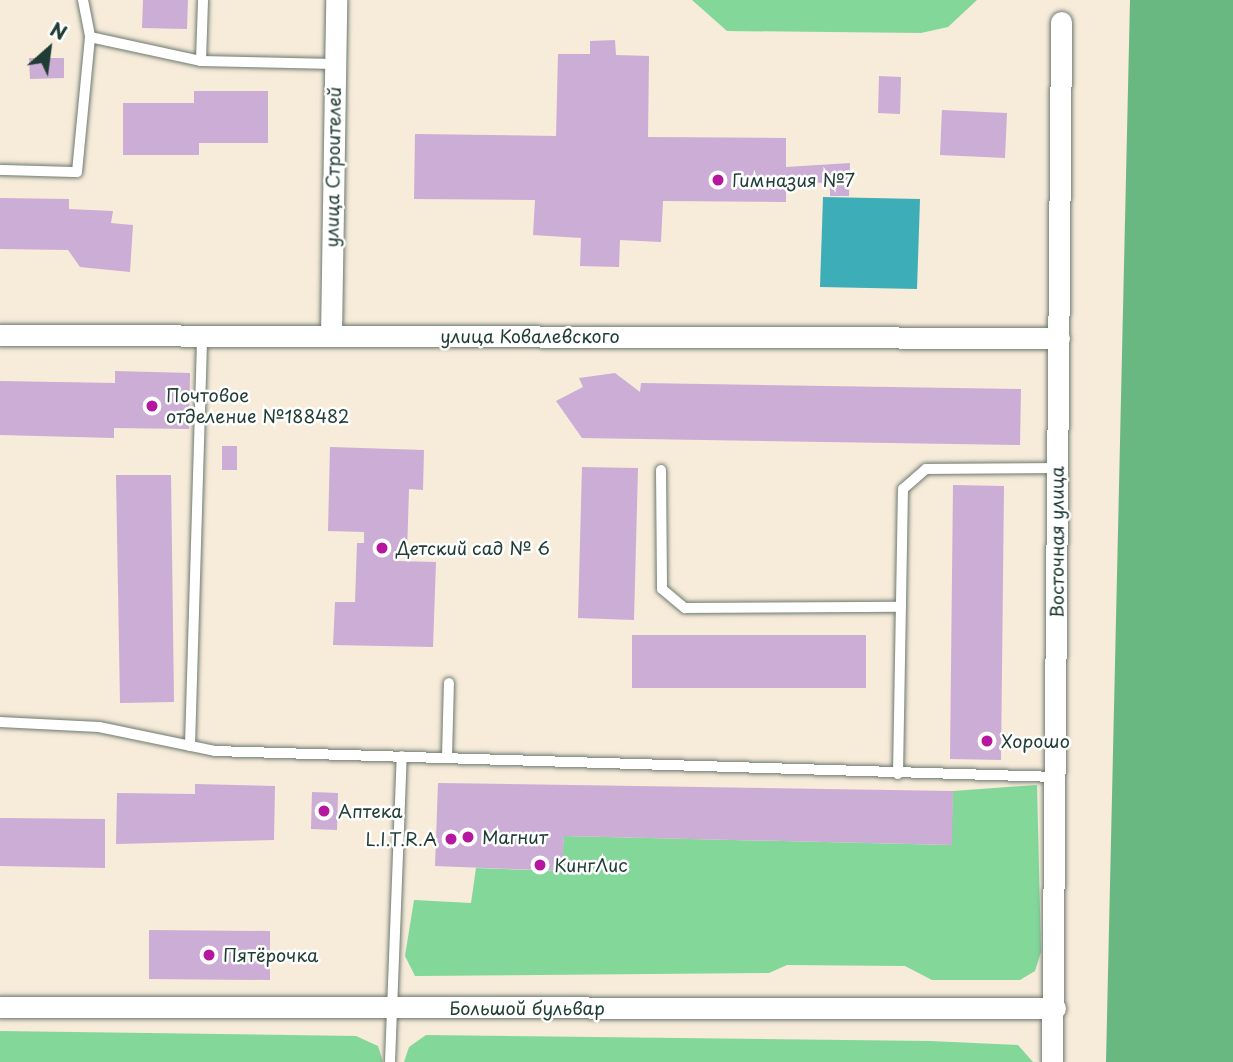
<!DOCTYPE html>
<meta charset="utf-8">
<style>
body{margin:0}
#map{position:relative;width:1233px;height:1062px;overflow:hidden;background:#f7ebda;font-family:"Playpen Sans",sans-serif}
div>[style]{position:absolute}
.green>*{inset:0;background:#83d799}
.forest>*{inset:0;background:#6ab881}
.water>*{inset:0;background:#3daeb7}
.building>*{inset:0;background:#cbadd5}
.roads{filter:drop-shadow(0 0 2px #6b7a6e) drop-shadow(0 0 2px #6b7a6e)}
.lane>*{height:10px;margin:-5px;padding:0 5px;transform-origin:5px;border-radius:5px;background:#fff}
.street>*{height:21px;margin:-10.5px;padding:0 10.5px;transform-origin:10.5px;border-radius:10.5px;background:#fff}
.dots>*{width:19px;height:19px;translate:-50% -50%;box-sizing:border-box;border:4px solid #fff;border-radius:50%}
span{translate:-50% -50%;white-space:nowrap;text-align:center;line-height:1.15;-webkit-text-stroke:5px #fff;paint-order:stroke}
.street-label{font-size:18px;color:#1f3d34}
.poi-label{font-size:18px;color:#1f3d34}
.left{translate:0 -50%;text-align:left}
.right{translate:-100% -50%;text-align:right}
.north{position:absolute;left:14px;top:14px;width:70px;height:70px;-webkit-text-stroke:5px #fff;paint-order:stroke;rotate:28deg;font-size:19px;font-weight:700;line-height:28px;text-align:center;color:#1f3d34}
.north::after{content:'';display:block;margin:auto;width:24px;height:32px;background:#1f3d34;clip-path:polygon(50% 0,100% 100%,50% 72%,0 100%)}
</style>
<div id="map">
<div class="green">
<i style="clip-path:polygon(692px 0,977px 0,948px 27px,921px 33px,727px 31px)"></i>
<i style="clip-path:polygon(1037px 785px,1041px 952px,1035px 971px,1020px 980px,932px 980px,905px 966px,787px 965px,769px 973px,415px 976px,405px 956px,414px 900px,471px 903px,476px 868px,561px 871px,564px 836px,951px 845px,953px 791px)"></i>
<i style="clip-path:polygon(0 1031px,356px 1036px,378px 1046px,383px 1062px,0 1062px)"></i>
<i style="clip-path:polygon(426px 1035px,930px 1041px,1018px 1045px,1033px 1062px,404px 1062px,409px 1047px)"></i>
</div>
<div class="forest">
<i style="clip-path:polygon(1130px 0,1233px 0,1233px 1062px,1106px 1062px)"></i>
</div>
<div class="water">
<i style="clip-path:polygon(823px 197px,920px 199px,917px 289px,820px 287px)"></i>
</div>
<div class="building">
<i style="clip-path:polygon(143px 0,188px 0,187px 29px,142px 28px)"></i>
<i style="clip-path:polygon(615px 40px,616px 55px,649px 56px,648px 137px,786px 138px,786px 167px,850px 163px,849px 196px,830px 196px,830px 183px,786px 182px,786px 202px,663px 201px,661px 242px,620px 240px,619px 267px,580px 266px,581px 238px,533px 235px,535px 200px,414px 199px,415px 134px,556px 136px,558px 54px,590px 54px,590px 41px)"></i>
<i style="clip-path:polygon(29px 58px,64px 58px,64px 78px,30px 79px)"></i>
<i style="clip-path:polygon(879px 76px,901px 77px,900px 114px,878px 113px)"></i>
<i style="clip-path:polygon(194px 91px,268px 91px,268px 143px,199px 143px,199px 155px,123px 155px,123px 103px,194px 103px)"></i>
<i style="clip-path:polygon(942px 110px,1007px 113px,1005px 158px,940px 155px)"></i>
<i style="clip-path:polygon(0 198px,69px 199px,69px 209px,113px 211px,111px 223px,133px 225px,130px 272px,80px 267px,68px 250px,0 249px)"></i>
<i style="clip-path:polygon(115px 371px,190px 373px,189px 429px,114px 428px,114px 438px,0 435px,0 381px,115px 383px)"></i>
<i style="clip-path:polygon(615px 373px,640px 392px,641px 383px,1021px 389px,1020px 445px,582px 438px,556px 401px,583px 387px,579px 378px)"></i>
<i style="clip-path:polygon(222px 446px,237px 446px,237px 470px,222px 470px)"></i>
<i style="clip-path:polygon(330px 447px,424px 450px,423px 490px,409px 489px,407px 554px,397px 553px,397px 561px,436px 562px,433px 647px,333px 645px,335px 602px,355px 602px,357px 543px,364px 543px,364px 532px,328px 531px)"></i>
<i style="clip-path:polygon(582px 467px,638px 468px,634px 620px,578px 618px)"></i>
<i style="clip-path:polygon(116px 475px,171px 475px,174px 702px,120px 703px)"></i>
<i style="clip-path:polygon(953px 485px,1004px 486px,1001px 760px,950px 759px)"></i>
<i style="clip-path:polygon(632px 635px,866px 635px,866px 688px,632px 688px)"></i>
<i style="clip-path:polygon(438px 783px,953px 791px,952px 845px,564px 836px,562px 871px,435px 866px)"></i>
<i style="clip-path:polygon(195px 784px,275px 786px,274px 840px,116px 844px,117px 793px,195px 794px)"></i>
<i style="clip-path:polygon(312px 792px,338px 793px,337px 830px,311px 829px)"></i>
<i style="clip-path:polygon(0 818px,105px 819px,105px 868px,0 866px)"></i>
<i style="clip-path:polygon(149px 930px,270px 931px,270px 980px,149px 979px)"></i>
</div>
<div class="roads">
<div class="lane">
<i style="left:83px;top:0;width:38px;rotate:79deg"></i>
<i style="left:201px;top:61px;width:61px;rotate:-88.1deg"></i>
<i style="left:0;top:170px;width:77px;rotate:1.5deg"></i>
<i style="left:77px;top:172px;width:136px;rotate:-84.5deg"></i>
<i style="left:90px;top:37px;width:114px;rotate:12.2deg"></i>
<i style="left:201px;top:61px;width:134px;rotate:1.3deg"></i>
<i style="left:661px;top:470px;width:119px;rotate:89.5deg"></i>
<i style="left:662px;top:589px;width:30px;rotate:40deg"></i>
<i style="left:685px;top:608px;width:216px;rotate:-0.3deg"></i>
<i style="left:0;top:722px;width:99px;rotate:2.9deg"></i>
<i style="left:99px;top:727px;width:118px;rotate:11.7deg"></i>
<i style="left:215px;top:751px;width:841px;rotate:1.77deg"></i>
<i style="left:190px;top:746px;width:412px;rotate:-88.3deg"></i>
<i style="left:447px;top:757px;width:74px;rotate:-88.5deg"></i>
<i style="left:898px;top:774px;width:285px;rotate:-89deg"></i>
<i style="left:903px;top:489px;width:30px;rotate:-41deg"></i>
<i style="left:926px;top:469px;width:131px;rotate:-0.4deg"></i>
<i style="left:390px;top:1062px;width:306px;rotate:-87.8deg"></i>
</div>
<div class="street">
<i style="left:0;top:335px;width:1059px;rotate:0.16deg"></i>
<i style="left:331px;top:335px;width:335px;rotate:-89.1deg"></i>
<i style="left:0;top:1007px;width:1055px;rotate:0.05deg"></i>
<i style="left:1052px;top:1062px;width:1040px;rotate:-89.5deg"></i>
</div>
</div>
<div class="dots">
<i style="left:718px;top:180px;background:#b5179e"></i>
<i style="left:152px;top:406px;background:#b5179e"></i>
<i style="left:382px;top:548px;background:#b5179e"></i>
<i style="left:987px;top:741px;background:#b5179e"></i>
<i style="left:324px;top:811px;background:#b5179e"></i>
<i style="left:468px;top:837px;background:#b5179e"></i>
<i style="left:451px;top:839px;background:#b5179e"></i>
<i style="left:540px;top:865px;background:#b5179e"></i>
<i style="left:209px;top:955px;background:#b5179e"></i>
</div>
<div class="street-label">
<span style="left:333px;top:167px;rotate:-89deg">улица Строителей</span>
<span style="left:530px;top:336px">улица Ковалевского</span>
<span style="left:1057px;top:542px;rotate:-90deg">Восточная улица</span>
<span style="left:527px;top:1008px">Большой бульвар</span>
</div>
<div class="poi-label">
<span class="left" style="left:732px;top:180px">Гимназия №7</span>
<span class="left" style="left:166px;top:406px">Почтовое<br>отделение №188482</span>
<span class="left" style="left:396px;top:548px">Детский сад № 6</span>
<span class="left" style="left:1001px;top:741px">Хорошо</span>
<span class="left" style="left:338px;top:811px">Аптека</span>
<span class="left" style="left:482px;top:837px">Магнит</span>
<span class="right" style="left:437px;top:839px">L.I.T.R.A</span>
<span class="left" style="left:554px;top:865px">КингЛис</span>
<span class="left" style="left:223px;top:955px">Пятёрочка</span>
</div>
<div class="north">N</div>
</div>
